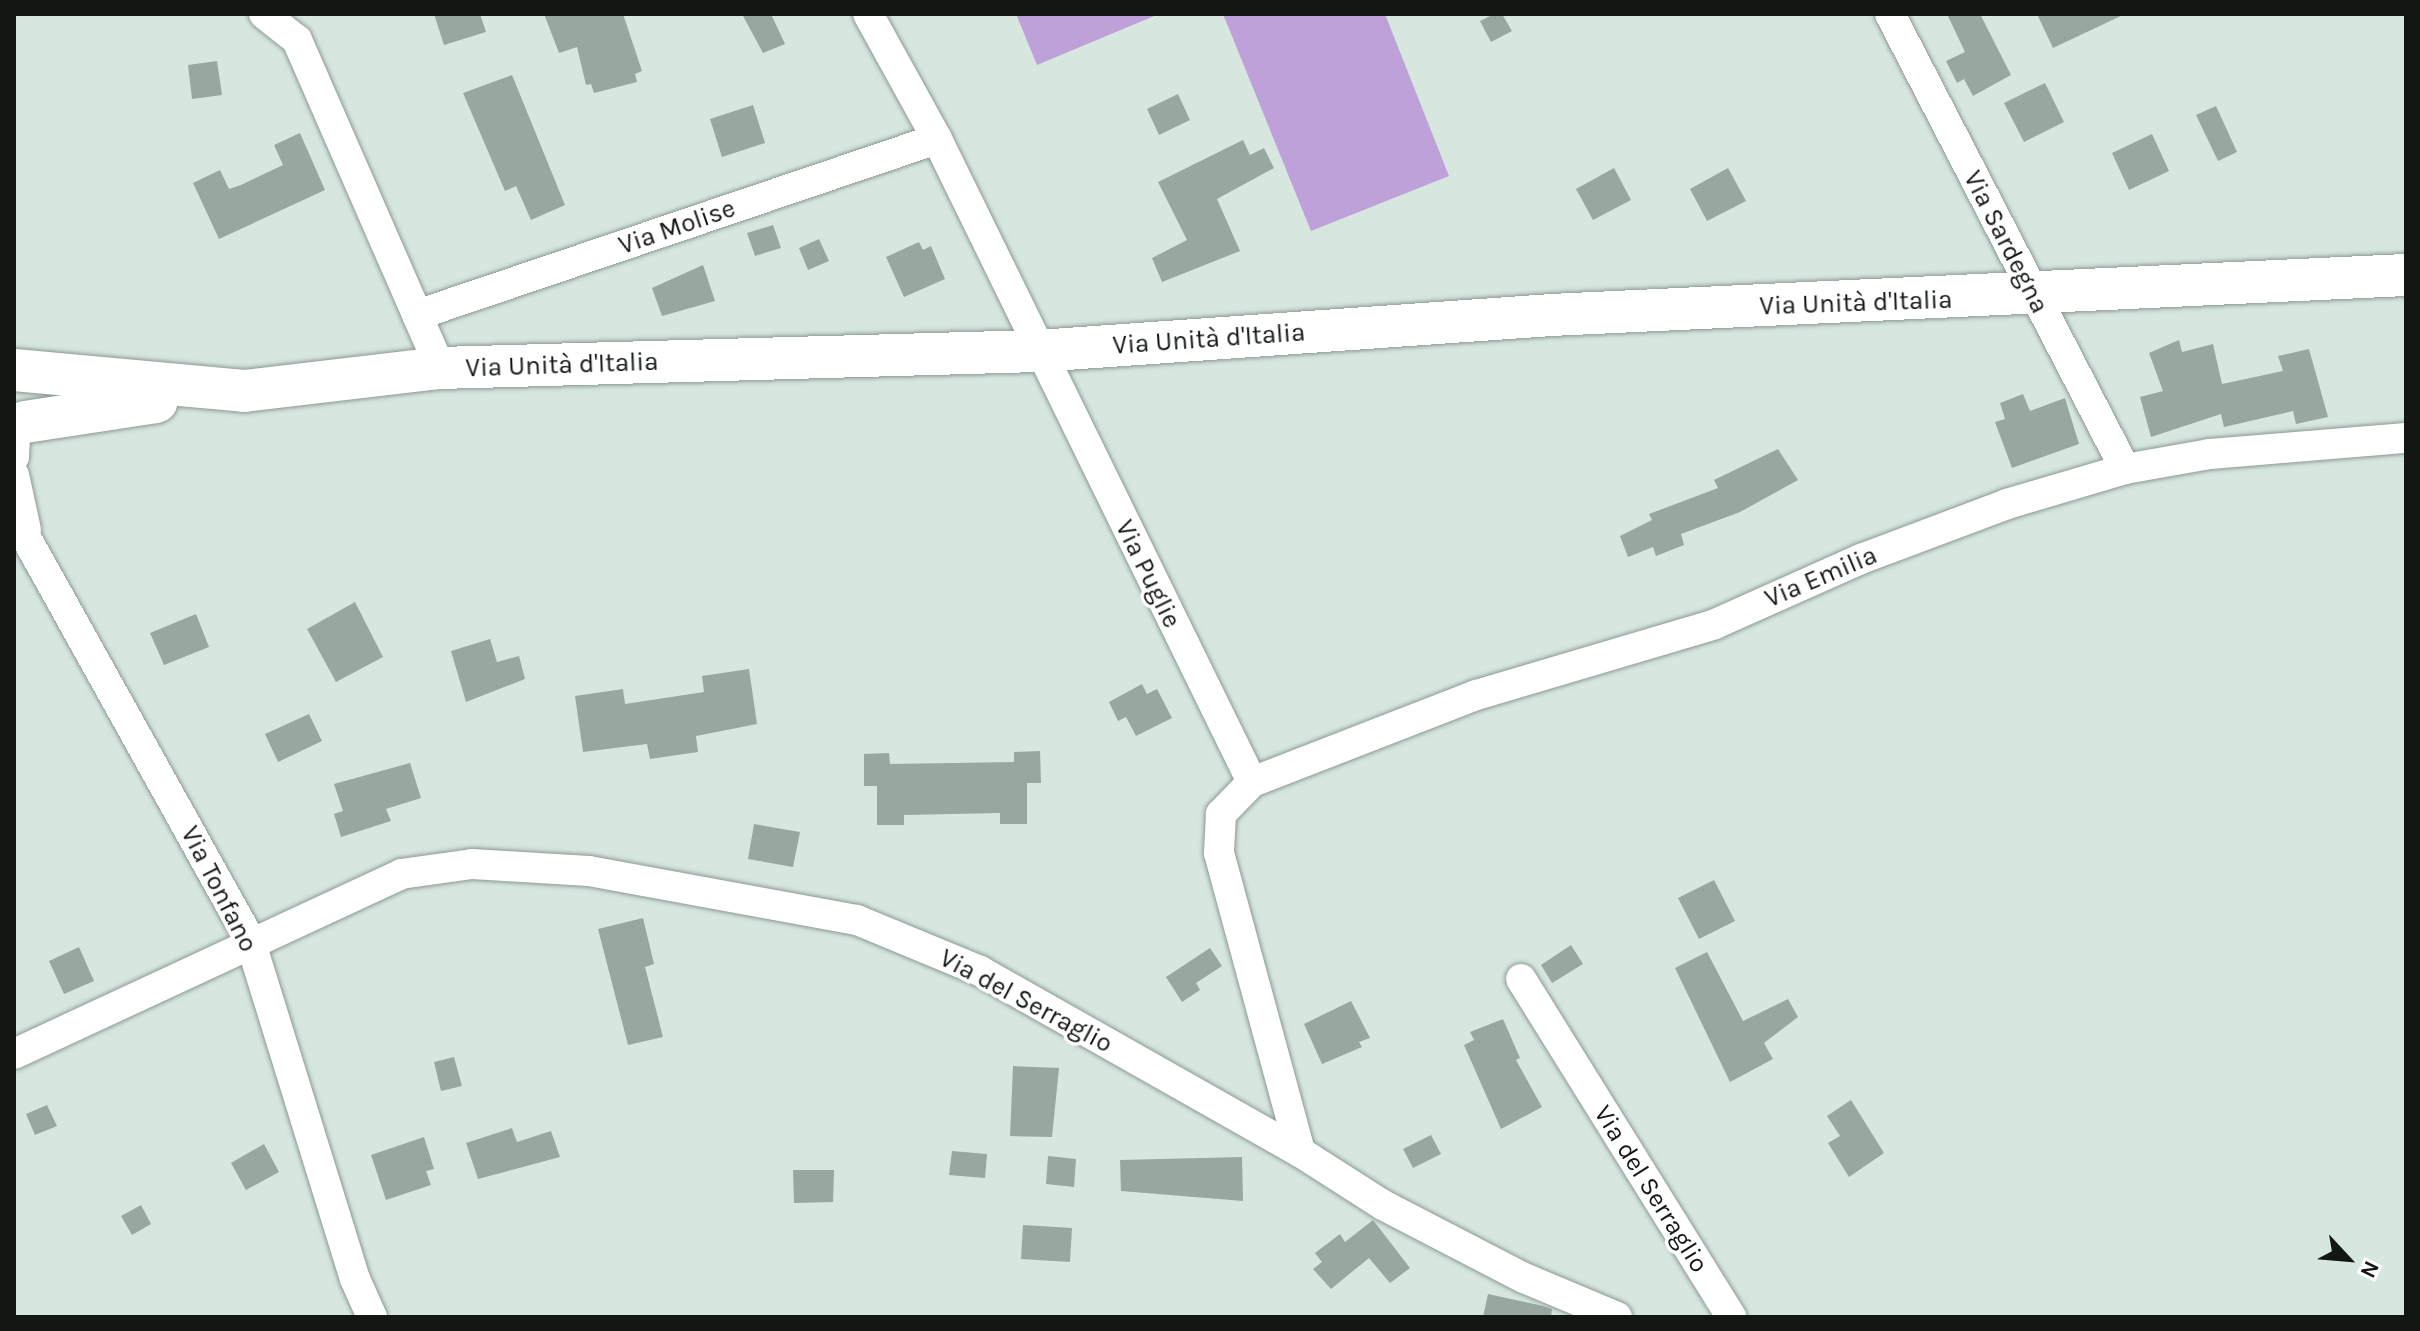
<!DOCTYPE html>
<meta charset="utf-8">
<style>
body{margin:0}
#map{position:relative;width:2420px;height:1331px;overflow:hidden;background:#d7e7df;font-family:Karla,sans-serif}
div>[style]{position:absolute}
.green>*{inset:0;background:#bfa1da}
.building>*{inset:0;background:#98a7a0}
.roads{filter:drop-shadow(0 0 2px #8b9a92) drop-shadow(0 0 2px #8b9a92)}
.minor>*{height:30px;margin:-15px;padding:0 15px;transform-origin:15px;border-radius:15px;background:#fff}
.secondary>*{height:42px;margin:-21px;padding:0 21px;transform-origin:21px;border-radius:21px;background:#fff}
span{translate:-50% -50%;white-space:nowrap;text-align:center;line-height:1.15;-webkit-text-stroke:7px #fff;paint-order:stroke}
.street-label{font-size:26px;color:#121714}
.frame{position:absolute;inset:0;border:16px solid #121714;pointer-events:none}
.north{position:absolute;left:2308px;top:1219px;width:80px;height:80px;-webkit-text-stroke:6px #fff;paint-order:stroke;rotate:116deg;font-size:22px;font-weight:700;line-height:32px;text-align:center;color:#121714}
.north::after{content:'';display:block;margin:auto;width:28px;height:36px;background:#121714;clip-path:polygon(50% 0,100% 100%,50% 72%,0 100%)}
</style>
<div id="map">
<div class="green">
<i style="clip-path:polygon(1016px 14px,1159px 14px,1037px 65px)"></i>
<i style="clip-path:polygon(1223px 14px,1385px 14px,1449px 176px,1311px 231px)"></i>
</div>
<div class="building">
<i style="clip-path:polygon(434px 14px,480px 14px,486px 32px,444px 45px)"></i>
<i style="clip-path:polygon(544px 14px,623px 14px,642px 71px,635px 74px,637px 82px,594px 93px,591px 84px,586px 85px,577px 47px,559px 53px)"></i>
<i style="clip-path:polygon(742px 14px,771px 14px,785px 44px,763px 53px)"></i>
<i style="clip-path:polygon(1494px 14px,1502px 14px,1512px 31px,1491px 42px,1480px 21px)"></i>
<i style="clip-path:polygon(1947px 14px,1980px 14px,2011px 75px,1973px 96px,1964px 79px,1957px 83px,1946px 61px,1965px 52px)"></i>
<i style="clip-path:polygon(2037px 14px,2125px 14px,2053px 48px)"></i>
<i style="clip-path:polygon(217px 61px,222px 95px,192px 99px,188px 65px)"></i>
<i style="clip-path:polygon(512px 75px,565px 205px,531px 220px,516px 186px,505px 191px,463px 93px)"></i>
<i style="clip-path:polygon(2045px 83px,2064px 122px,2024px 142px,2004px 103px)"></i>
<i style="clip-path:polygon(1178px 94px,1190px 120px,1159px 135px,1147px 109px)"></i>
<i style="clip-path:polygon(753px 105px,765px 143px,722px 157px,710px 119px)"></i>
<i style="clip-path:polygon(2216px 106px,2237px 152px,2218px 161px,2196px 115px)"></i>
<i style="clip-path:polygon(300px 133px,325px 190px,219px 239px,193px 183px,220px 170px,229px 189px,241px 185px,283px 165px,274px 145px)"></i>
<i style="clip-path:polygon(2152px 134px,2169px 171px,2129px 190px,2112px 153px)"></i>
<i style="clip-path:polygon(1243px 140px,1250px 155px,1264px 148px,1274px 168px,1217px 199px,1240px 251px,1162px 282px,1152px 258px,1187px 240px,1158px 182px)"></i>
<i style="clip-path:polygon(1614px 168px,1631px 200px,1593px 220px,1576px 189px)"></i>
<i style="clip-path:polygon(1728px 168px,1746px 201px,1707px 221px,1690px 189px)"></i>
<i style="clip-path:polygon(773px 225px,781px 248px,755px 256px,747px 233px)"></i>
<i style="clip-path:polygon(819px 239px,829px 261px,808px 270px,799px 248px)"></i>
<i style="clip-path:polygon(919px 242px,923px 250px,931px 246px,945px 279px,904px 297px,886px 257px)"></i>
<i style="clip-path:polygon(703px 265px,715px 301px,662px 316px,652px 288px)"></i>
<i style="clip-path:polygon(2179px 340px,2182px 352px,2213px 344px,2222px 384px,2283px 371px,2278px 356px,2309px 349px,2328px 417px,2296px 424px,2293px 411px,2224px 427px,2221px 414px,2151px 437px,2140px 397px,2163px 391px,2149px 353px)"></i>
<i style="clip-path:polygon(2023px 394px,2030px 411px,2065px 398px,2079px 444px,2012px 468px,1995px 422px,2005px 419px,2000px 403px)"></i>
<i style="clip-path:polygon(1778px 449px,1798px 480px,1740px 512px,1681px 534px,1684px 545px,1656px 556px,1653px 547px,1628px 557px,1620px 536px,1652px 520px,1649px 514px,1718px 488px,1714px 480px)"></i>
<i style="clip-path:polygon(355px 602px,383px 657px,336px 682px,307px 629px)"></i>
<i style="clip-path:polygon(196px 614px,209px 647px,164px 665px,150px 633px)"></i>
<i style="clip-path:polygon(490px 639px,497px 662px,519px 656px,525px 679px,466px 702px,451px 651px)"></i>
<i style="clip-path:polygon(749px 669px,757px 724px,696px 736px,698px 752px,650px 759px,647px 744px,583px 752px,575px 696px,623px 689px,625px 704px,704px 692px,702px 676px)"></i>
<i style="clip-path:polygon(1142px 684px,1147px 694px,1157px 689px,1172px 718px,1136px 736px,1126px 717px,1118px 721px,1109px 702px)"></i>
<i style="clip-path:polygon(309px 714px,322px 741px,278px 762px,265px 734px)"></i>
<i style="clip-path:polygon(1040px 751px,1041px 783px,1027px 783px,1027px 824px,1000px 824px,1000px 813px,904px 815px,904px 825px,877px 825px,877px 786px,864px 786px,864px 754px,889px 753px,890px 764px,1014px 762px,1014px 752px)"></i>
<i style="clip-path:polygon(410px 763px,421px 798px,386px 809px,391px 821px,341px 837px,334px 814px,343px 811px,334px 784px)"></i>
<i style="clip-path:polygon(754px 824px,800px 832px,793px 867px,748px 859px)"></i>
<i style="clip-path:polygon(1714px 880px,1735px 921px,1699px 939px,1678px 898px)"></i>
<i style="clip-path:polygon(643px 918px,654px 964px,645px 967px,663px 1037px,628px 1045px,598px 929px)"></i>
<i style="clip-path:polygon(1571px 945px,1583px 964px,1552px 983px,1541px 965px)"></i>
<i style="clip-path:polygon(79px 947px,94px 981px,64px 994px,49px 961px)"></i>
<i style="clip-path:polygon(1210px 948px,1222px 966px,1196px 983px,1200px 990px,1182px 1002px,1166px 977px)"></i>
<i style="clip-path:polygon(1707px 952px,1743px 1021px,1788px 999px,1798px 1017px,1764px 1043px,1773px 1059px,1730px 1082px,1675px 968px)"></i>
<i style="clip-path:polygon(1351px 1001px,1370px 1038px,1359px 1042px,1362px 1047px,1322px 1064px,1304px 1024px)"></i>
<i style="clip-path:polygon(1503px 1019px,1520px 1058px,1516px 1060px,1542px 1107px,1501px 1129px,1464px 1045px,1474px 1040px,1470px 1032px)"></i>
<i style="clip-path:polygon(454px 1057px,462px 1086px,441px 1091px,434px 1062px)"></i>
<i style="clip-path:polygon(1013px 1066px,1059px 1068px,1052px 1137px,1010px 1136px)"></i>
<i style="clip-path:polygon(1851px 1100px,1884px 1153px,1849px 1177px,1828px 1143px,1840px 1136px,1827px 1116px)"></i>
<i style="clip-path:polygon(47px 1105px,57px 1126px,35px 1135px,26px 1114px)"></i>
<i style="clip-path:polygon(512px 1128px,517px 1142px,551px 1131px,560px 1157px,478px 1179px,466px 1143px)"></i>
<i style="clip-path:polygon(1431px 1135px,1441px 1154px,1413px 1168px,1403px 1149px)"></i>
<i style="clip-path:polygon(424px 1137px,434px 1169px,426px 1171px,431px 1185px,386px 1200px,371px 1155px)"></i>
<i style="clip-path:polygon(264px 1144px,279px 1172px,246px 1190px,231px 1163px)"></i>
<i style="clip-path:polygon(952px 1151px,987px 1154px,985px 1178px,949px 1175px)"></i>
<i style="clip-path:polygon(1048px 1156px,1076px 1159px,1074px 1187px,1046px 1184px)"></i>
<i style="clip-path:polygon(1242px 1157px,1243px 1201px,1121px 1191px,1120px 1160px)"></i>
<i style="clip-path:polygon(793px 1170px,834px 1170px,833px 1202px,794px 1203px)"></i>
<i style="clip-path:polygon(141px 1205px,151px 1224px,132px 1235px,121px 1216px)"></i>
<i style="clip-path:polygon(1373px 1220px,1410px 1268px,1390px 1283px,1369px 1258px,1331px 1289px,1313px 1269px,1322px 1262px,1315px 1253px,1340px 1234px,1345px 1242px)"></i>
<i style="clip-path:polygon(1023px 1225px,1072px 1228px,1070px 1262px,1021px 1259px)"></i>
<i style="clip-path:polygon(1488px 1294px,1543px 1306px,1552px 1309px,1551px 1317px,1483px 1317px)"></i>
</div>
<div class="roads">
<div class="minor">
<i style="left:264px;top:14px;width:42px;rotate:38.2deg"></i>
<i style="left:297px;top:40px;width:358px;rotate:66.4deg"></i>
<i style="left:868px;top:14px;width:143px;rotate:61.1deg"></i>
<i style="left:937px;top:139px;width:716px;rotate:63.9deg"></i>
<i style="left:1252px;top:782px;width:45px;rotate:134.1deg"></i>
<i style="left:1221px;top:814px;width:39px;rotate:93deg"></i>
<i style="left:1219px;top:853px;width:310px;rotate:74.8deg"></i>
<i style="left:1890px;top:14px;width:512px;rotate:62.68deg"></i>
<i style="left:417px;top:315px;width:549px;rotate:-18.7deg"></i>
<i style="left:14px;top:457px;width:17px;rotate:-87deg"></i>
<i style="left:14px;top:475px;width:56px;rotate:77.7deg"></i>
<i style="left:14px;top:516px;width:485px;rotate:60.9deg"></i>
<i style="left:250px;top:940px;width:355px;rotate:72.8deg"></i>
<i style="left:355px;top:1279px;width:42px;rotate:65.9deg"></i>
<i style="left:1252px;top:782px;width:240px;rotate:-21.2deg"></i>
<i style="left:1476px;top:695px;width:249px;rotate:-16.5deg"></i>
<i style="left:1715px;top:624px;width:160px;rotate:-24deg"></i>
<i style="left:1861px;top:559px;width:156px;rotate:-20.6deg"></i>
<i style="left:2007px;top:504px;width:123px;rotate:-16.5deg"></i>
<i style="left:2125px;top:469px;width:86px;rotate:-10deg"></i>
<i style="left:2210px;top:454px;width:197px;rotate:-4.7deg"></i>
<i style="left:1521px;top:979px;width:398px;rotate:58.1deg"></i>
<i style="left:14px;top:1054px;width:427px;rotate:-24.9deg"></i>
<i style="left:401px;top:874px;width:72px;rotate:-8deg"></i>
<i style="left:472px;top:864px;width:117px;rotate:3.4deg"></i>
<i style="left:589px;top:871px;width:272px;rotate:10.4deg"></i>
<i style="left:857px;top:920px;width:133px;rotate:22.5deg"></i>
<i style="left:980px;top:971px;width:368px;rotate:29.5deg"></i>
<i style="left:1300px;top:1152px;width:98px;rotate:32.6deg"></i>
<i style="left:1383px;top:1205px;width:159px;rotate:27.4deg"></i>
<i style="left:1524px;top:1278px;width:101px;rotate:22.8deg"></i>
</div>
<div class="secondary">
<i style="left:14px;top:370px;width:231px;rotate:5.2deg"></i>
<i style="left:244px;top:391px;width:197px;rotate:-6.7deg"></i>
<i style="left:440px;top:368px;width:598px;rotate:-1.63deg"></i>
<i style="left:1038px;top:351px;width:514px;rotate:-4.01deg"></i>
<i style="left:1551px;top:315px;width:856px;rotate:-2.68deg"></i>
<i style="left:25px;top:422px;width:133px;rotate:-8.7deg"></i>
</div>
</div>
<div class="street-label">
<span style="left:677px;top:227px;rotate:-19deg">Via Molise</span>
<span style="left:2006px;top:242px;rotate:63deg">Via Sardegna</span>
<span style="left:1856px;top:303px;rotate:-2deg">Via Unità d'Italia</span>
<span style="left:1209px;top:339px;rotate:-4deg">Via Unità d'Italia</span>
<span style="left:562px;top:365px;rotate:-2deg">Via Unità d'Italia</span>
<span style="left:1148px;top:574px;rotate:64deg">Via Puglie</span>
<span style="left:1821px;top:577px;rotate:-23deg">Via Emilia</span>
<span style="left:219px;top:889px;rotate:63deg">Via Tonfano</span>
<span style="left:1026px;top:1001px;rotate:28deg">Via del Serraglio</span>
<span style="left:1651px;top:1189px;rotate:58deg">Via del Serraglio</span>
</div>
<div class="frame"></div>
<div class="north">N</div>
</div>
